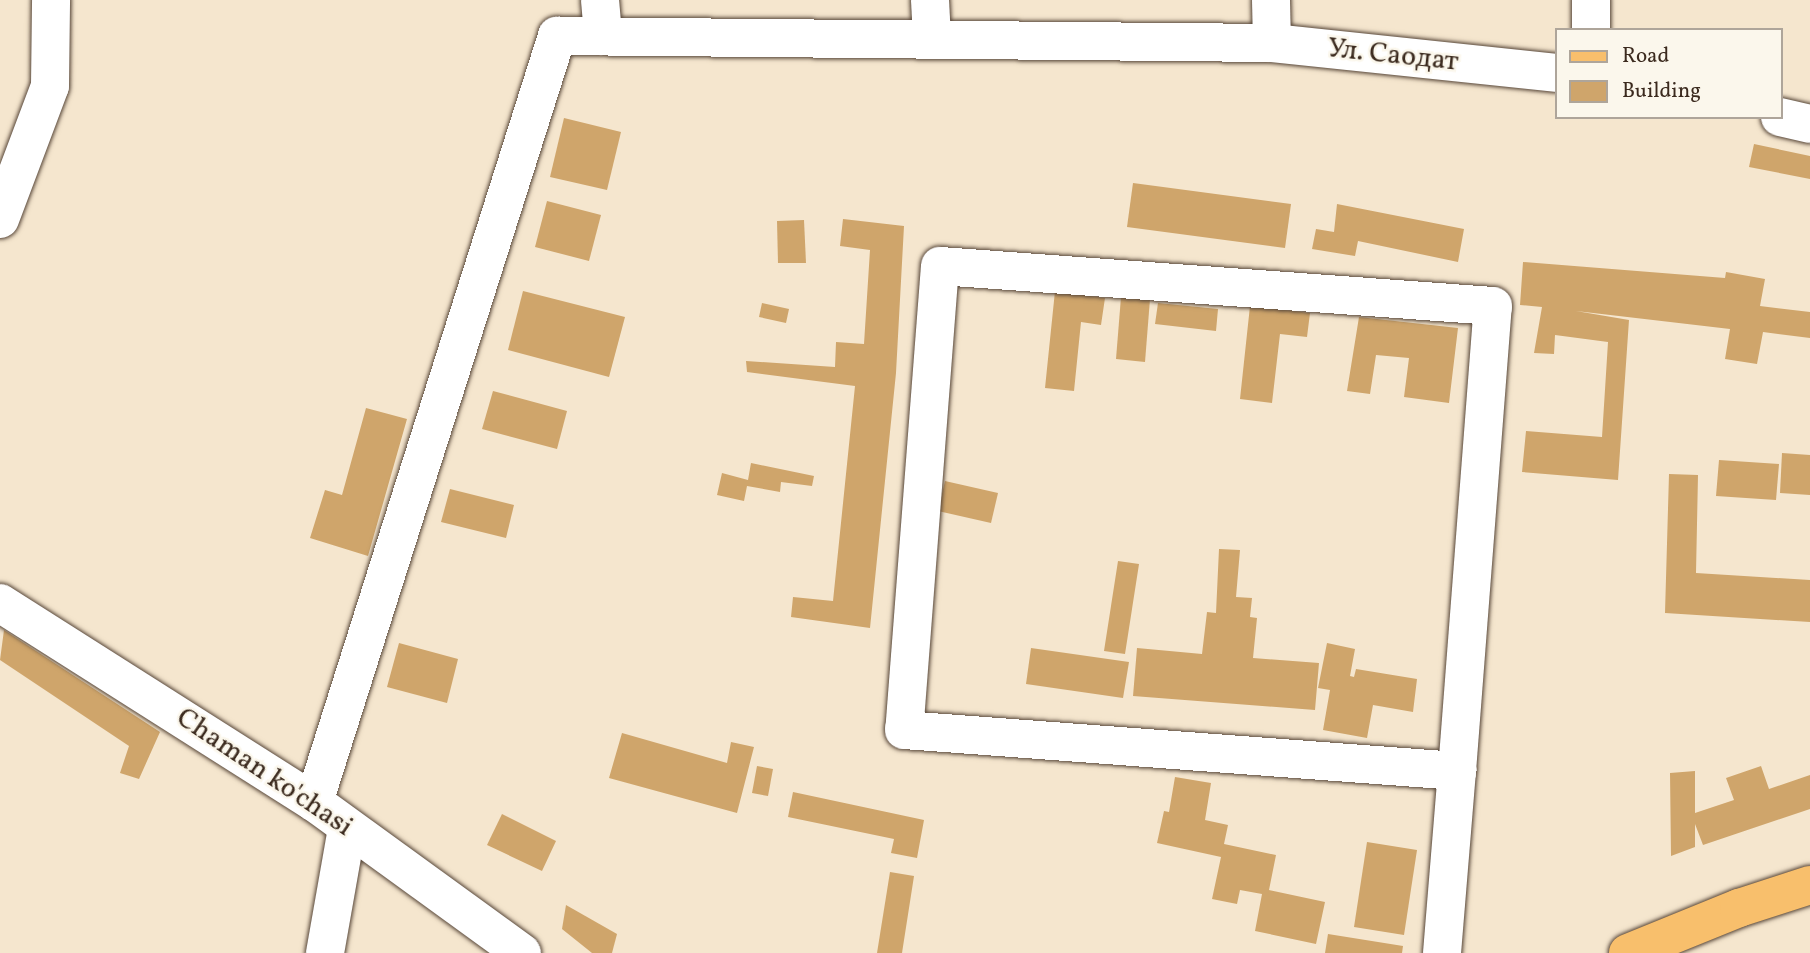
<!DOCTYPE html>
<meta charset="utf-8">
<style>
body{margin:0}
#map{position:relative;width:1810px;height:953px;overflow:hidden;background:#f5e6ce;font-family:Vollkorn,serif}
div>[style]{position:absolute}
.building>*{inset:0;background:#cfa56b}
.roads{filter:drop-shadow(0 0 2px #574638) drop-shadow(0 0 2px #574638)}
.minor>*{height:38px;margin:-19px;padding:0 19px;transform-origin:19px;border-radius:19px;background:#fff}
.tertiary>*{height:38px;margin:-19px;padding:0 19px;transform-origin:19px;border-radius:19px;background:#fff}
.primary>*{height:38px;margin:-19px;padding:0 19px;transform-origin:19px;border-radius:19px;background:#f8bf6c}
span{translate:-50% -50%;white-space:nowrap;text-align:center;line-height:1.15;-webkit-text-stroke:5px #fbf7ec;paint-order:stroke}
.street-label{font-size:28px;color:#3b2a1e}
.legend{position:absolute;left:1555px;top:28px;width:228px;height:91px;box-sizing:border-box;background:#fbf7ec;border:2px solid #aea59a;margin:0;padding:9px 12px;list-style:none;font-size:21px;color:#3b2a1e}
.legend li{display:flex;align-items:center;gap:14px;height:35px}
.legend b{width:35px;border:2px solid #aea59a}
</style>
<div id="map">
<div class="building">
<i style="clip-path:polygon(564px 118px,621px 132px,607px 190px,550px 177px)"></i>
<i style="clip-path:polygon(1754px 144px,1810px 156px,1810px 179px,1749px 167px)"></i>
<i style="clip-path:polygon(1133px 183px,1291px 204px,1285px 248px,1127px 227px)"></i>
<i style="clip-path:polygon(547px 201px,601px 215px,589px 261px,535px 247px)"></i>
<i style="clip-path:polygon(1337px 204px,1464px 229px,1458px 262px,1358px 241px,1355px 256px,1312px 249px,1316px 229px,1334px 232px)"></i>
<i style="clip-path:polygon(843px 219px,904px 226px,896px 373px,870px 628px,791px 617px,793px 597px,833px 601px,855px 386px,747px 372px,746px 361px,835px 367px,836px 342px,864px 344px,870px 250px,840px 246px)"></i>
<i style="clip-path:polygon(804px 220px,806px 263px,778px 263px,777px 221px)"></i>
<i style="clip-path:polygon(1523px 262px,1725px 278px,1726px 272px,1765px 279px,1760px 306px,1810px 312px,1810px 338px,1763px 332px,1757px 364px,1725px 359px,1730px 329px,1576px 311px,1629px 320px,1618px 480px,1522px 472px,1526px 431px,1602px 437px,1608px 342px,1555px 335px,1554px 354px,1534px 353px,1542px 307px,1520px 305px)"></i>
<i style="clip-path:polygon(523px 291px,625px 317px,609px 377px,508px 350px)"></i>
<i style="clip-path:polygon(1055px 291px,1105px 298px,1101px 325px,1081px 322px,1074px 391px,1045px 388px)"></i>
<i style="clip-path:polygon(1121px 297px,1150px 299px,1145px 362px,1116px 359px)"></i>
<i style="clip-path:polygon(762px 303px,789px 309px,786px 323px,759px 317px)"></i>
<i style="clip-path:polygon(1158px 303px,1218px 309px,1216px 331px,1155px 324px)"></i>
<i style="clip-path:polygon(1250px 306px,1310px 313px,1307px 337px,1280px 334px,1272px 403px,1240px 399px)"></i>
<i style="clip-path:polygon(1359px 317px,1458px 328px,1449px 403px,1404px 397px,1409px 358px,1376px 355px,1370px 394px,1347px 391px)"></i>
<i style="clip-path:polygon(493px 391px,567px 411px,557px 449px,482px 429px)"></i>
<i style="clip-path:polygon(366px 408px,407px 419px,368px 556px,310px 538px,325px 490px,342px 495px)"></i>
<i style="clip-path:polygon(1782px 453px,1810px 455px,1810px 495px,1780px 493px)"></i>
<i style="clip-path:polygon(1719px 460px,1779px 464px,1776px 500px,1716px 496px)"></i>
<i style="clip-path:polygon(751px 463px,814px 476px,812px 486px,781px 482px,780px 492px,747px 486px,744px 501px,717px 495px,722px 473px,748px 480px)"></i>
<i style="clip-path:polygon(1669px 474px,1698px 475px,1696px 573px,1810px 580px,1810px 622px,1665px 613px)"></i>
<i style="clip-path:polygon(945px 481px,998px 493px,991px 523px,938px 511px)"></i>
<i style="clip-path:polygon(450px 489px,514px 505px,506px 538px,441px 522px)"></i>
<i style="clip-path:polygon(1219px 549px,1240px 550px,1236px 597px,1252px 598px,1250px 617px,1257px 618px,1253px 658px,1319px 663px,1315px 710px,1133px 696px,1137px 648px,1202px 654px,1207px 612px,1216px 613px)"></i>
<i style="clip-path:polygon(1118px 561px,1139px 564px,1125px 654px,1104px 651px)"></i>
<i style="clip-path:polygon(4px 630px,160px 732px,139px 779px,120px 773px,129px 746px,0 660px)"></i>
<i style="clip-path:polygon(399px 643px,458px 659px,447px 703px,387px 687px)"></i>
<i style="clip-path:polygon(1327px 643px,1355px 649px,1350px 676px,1354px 677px,1356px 669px,1417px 679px,1413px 712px,1373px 705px,1367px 738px,1323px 730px,1330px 690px,1318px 688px)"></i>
<i style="clip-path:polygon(1031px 648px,1129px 662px,1123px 698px,1026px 684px)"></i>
<i style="clip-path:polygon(622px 733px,727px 763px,731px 742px,754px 747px,737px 813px,609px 778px)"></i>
<i style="clip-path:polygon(757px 766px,773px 769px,768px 796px,752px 793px)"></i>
<i style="clip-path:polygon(1761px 766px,1769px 789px,1810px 775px,1810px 809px,1703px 845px,1695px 824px,1695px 847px,1671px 856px,1670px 773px,1695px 771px,1695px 813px,1734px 800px,1726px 778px)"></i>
<i style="clip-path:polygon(1175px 777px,1211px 783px,1205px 820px,1228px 825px,1224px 844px,1276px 855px,1269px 890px,1325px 902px,1316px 944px,1255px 931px,1262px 894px,1240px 890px,1237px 904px,1212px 899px,1221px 857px,1157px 843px,1164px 811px,1169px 812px)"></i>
<i style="clip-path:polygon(793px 792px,924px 820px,917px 858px,891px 853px,894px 839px,788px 817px)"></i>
<i style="clip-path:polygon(502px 814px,556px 841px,542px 871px,487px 845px)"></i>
<i style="clip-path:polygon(1367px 842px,1417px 850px,1404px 935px,1354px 927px)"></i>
<i style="clip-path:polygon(890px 872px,914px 876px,902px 953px,877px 953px)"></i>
<i style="clip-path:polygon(566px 905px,617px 934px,612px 953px,592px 953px,562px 929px)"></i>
<i style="clip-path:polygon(1328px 934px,1403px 946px,1402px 953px,1325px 953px)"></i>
</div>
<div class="roads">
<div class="minor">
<i style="left:600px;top:0;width:36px;rotate:85deg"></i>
<i style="left:930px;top:0;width:39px;rotate:87deg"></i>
<i style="left:1271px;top:0;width:43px;rotate:88.7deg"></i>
<i style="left:1272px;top:43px;width:286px;rotate:6deg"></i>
<i style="left:1591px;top:0;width:30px;rotate:90deg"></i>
<i style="left:1780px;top:117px;width:31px;rotate:13deg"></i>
<i style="left:0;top:219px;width:142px;rotate:-69.4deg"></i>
<i style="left:50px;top:86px;width:86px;rotate:-89.3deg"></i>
<i style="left:314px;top:802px;width:804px;rotate:-72.4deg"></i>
<i style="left:557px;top:36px;width:715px;rotate:0.56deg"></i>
<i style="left:325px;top:953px;width:127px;rotate:-80deg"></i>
<i style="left:1442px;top:953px;width:183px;rotate:-85.3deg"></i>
<i style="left:1457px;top:771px;width:466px;rotate:-85.6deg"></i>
<i style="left:1493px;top:306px;width:554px;rotate:-175.86deg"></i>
<i style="left:940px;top:266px;width:465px;rotate:94.4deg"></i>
<i style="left:904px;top:730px;width:555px;rotate:4.24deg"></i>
</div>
<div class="tertiary">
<i style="left:0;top:603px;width:372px;rotate:32.4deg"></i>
<i style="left:314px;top:802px;width:257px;rotate:36deg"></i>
</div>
<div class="primary">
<i style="left:1628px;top:953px;width:120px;rotate:-22.1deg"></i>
<i style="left:1739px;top:908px;width:75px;rotate:-17.9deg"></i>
</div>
</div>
<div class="street-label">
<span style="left:1393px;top:56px;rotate:6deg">Ул. Саодат</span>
<span style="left:264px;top:773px;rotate:34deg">Chaman ko'chasi</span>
</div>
<ul class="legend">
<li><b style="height:9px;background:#f8bf6c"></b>Road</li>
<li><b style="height:19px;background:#cfa56b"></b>Building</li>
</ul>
</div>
